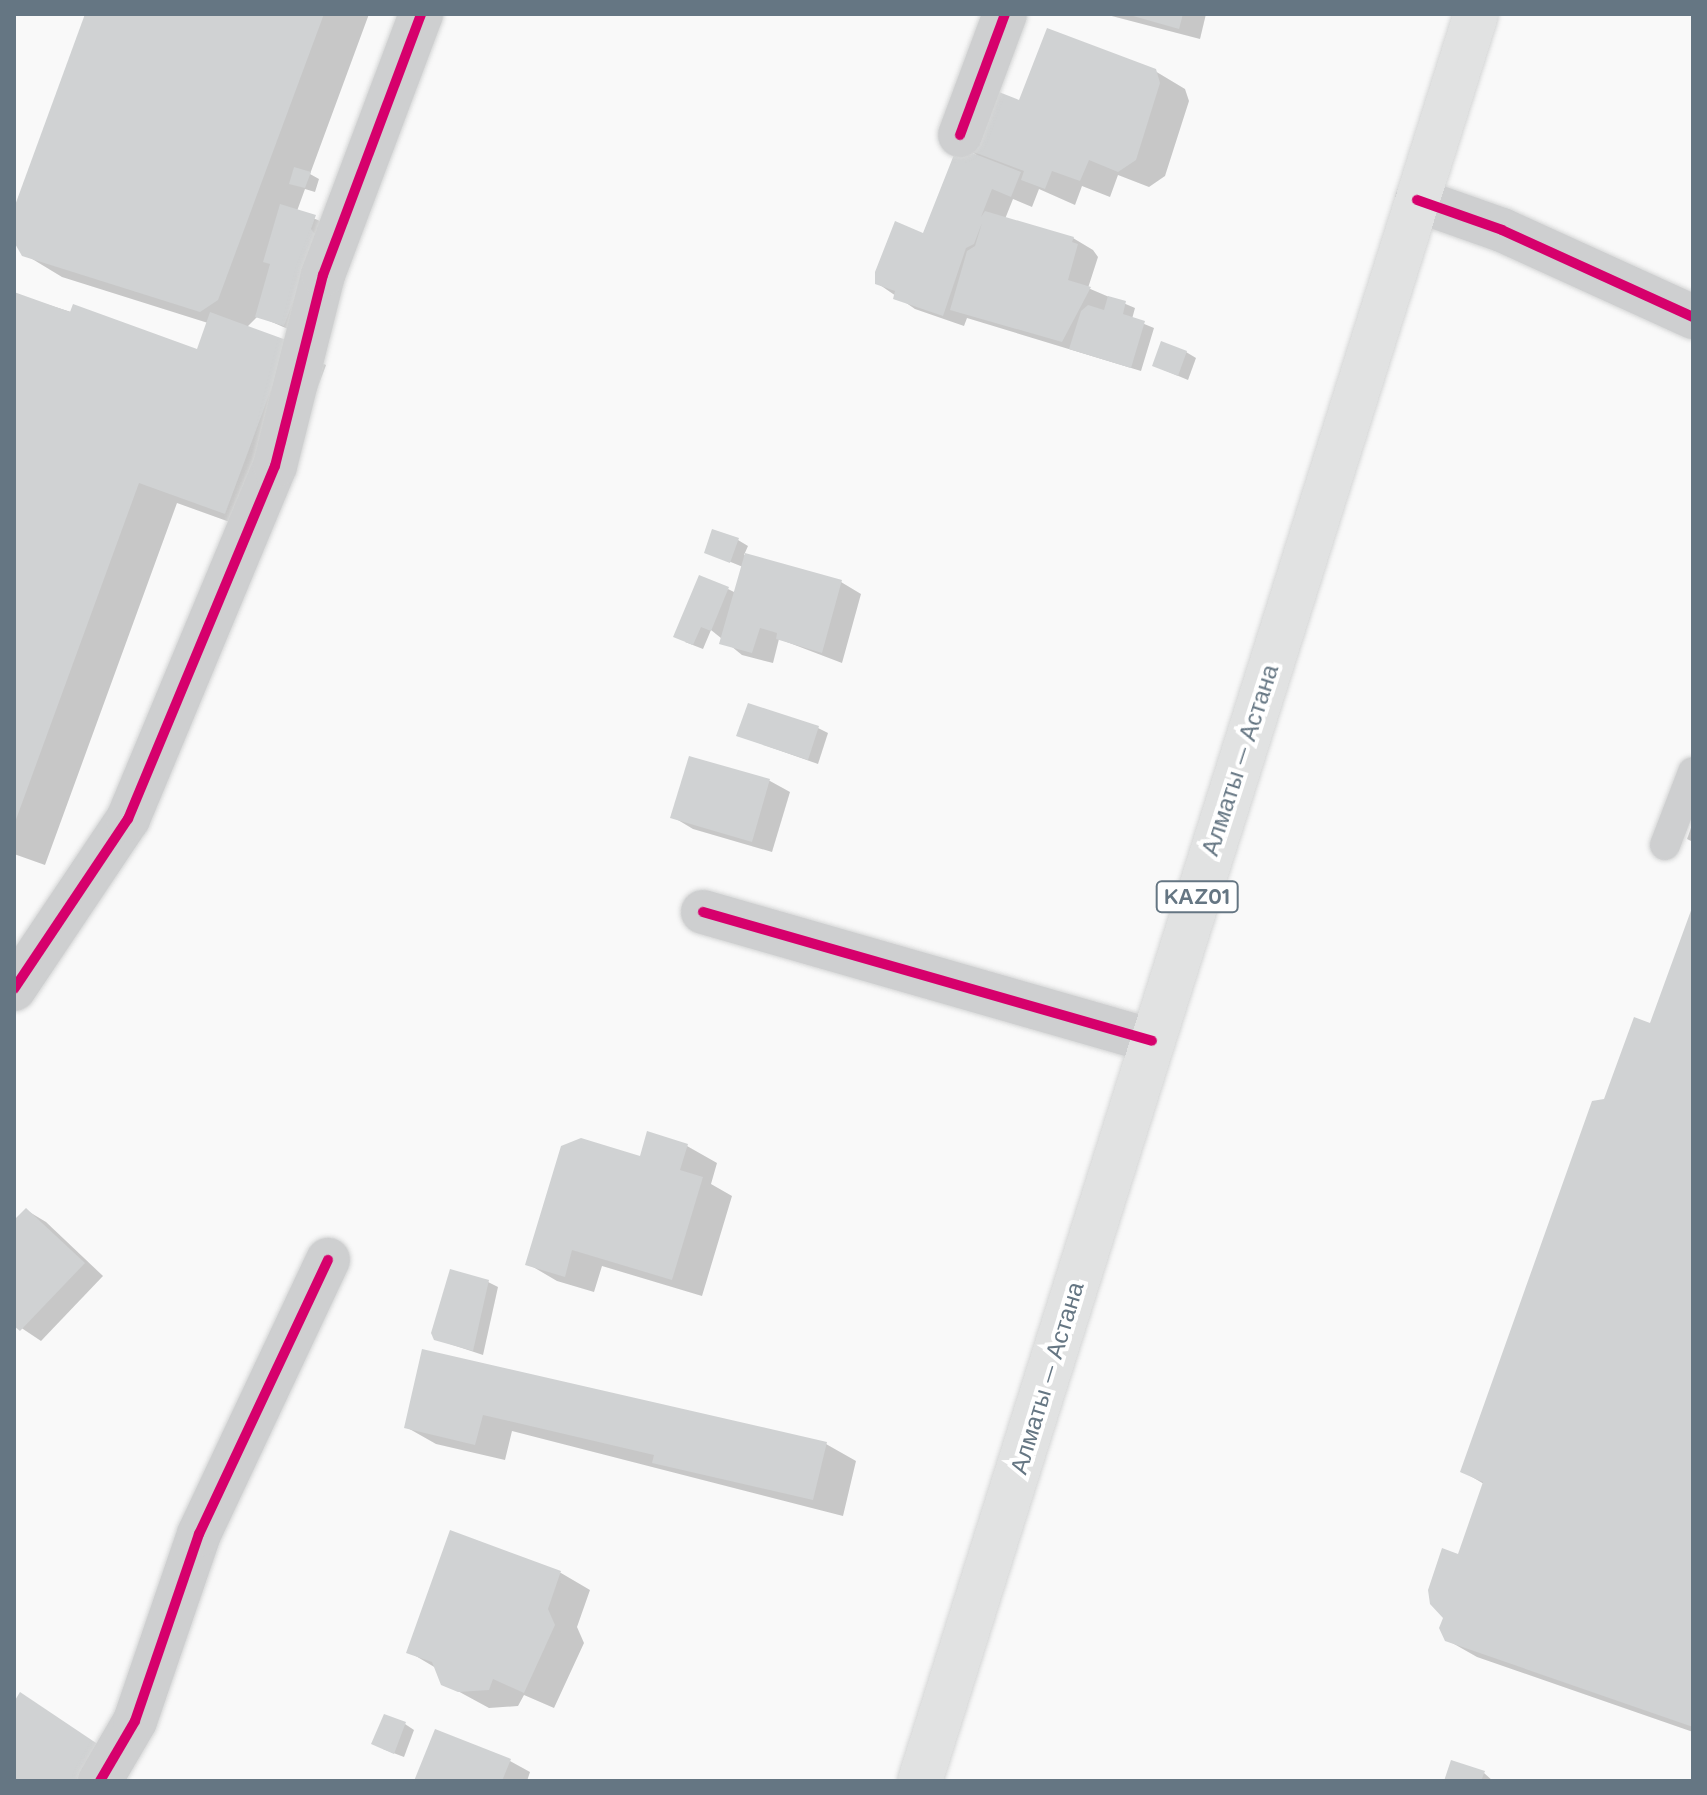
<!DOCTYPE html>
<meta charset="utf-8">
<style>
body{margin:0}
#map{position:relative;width:1707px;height:1795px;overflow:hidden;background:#f9f9f9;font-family:Quicksand,sans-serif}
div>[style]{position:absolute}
.shadow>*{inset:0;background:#0003}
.building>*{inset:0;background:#d0d2d3}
.roads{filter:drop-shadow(0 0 2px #d5d6d6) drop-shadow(0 0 2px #d5d6d6)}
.lane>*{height:30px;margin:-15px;padding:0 15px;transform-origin:15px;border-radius:15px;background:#cecfd0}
.street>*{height:44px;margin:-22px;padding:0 22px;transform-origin:22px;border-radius:22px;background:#cecfd0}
.highway>*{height:44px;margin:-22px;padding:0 22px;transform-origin:22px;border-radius:22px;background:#e1e2e2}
.cycleway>*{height:10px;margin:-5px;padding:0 5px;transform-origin:5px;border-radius:5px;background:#d6006c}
span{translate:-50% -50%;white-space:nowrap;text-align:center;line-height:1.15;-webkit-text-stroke:8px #fff;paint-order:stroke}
.shield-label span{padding:2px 6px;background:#fff;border:2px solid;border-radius:6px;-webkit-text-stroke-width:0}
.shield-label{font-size:22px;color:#657683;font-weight:700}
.street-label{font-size:24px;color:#657683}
.frame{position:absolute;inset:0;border:16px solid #657683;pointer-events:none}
</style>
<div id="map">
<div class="shadow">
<i style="clip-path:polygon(87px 14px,369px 14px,310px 174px,319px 179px,315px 192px,305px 189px,297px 211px,336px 228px,304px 336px,258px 316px,246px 328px,326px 365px,263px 534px,177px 503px,45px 865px,14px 854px,14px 294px,198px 352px,208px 323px,62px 277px,24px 254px,14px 239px,14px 214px)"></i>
<i style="clip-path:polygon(1104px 14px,1206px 14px,1200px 39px)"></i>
<i style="clip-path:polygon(1155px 71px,1185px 89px,1189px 101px,1165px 176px,1149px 187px,1118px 175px,1110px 197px,1082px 186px,1075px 205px,1039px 189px,1032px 207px,1013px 199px,1005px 219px,1073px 238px,1093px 250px,1098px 257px,1088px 288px,1135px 308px,1132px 319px,1154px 328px,1141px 371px,967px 318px,964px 326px,915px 309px,877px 283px,924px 235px,982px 159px,965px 147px,1020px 102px)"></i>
<i style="clip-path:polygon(1186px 352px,1196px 358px,1188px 380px,1164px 370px)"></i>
<i style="clip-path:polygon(738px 540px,748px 546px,744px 555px,841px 582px,861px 594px,842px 663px,779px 639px,773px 663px,742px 655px,711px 630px,703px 649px,685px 642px,728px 589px,736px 593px,743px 567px,706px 552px)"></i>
<i style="clip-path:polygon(818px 728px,828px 733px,818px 764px,739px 736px)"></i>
<i style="clip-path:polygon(690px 758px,770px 781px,790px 792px,772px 852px,693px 829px,673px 817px)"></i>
<i style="clip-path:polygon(1693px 822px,1693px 842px,1687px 839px)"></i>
<i style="clip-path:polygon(1693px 910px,1693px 1732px,1477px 1657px,1447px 1640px,1459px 1556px,1484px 1484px,1462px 1471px,1606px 1101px,1651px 1026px)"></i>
<i style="clip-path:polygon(648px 1134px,687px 1146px,717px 1163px,711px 1184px,732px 1196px,702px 1296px,602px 1266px,594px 1292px,557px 1281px,528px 1264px,641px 1158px)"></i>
<i style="clip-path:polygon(26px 1210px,46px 1222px,103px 1276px,41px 1341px,14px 1323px,14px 1223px)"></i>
<i style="clip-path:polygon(488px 1282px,498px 1287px,483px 1355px,435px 1339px)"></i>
<i style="clip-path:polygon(424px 1351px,826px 1444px,856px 1461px,843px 1516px,512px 1431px,505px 1460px,436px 1444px,406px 1427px)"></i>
<i style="clip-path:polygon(452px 1533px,561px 1573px,590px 1590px,577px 1627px,584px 1643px,554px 1708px,524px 1695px,518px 1706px,489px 1708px,443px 1683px,436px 1668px,409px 1652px)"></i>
<i style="clip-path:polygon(405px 1724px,414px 1730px,404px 1757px,383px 1749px)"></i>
<i style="clip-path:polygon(510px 1761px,530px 1772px,527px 1781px,416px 1781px)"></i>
<i style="clip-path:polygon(1484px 1773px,1493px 1781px,1447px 1781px)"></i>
</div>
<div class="building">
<i style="clip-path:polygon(85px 14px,324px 14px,218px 300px,200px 312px,22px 256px,14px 242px,14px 208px)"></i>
<i style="clip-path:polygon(1126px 14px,1183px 14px,1179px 29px)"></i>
<i style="clip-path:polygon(1047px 28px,1156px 69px,1160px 83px,1136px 160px,1118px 172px,1089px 160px,1080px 181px,1052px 171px,1045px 189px,1021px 180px,1024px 171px,963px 148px,999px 92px,1019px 100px)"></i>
<i style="clip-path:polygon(957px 147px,1021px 172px,1011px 197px,992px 189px,981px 217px,985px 211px,1074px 237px,1072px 242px,1078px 244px,1068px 280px,1091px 287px,1062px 342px,950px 310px,967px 251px,975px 246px,982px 223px,974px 244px,966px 248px,943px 316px,893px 299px,895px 291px,875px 284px,875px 272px,895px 221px,923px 233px)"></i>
<i style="clip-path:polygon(294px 167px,311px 172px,305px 188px,289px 184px)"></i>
<i style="clip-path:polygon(280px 204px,316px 215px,311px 229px,317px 237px,284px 326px,255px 317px,270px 264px,263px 262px)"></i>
<i style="clip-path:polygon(14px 292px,70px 312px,73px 304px,197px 349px,210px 312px,289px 341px,225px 514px,139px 483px,14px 825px)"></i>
<i style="clip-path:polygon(1108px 296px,1126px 301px,1123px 314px,1145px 321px,1131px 368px,1069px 349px,1081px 311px,1088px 305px,1104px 310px)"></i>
<i style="clip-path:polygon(1161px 341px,1187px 351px,1178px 376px,1152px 366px)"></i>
<i style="clip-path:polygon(712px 529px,739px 538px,730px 563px,704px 553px)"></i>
<i style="clip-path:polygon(745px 553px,842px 580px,822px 653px,776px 639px,777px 633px,760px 628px,752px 653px,719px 644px)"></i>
<i style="clip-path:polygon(699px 575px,729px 587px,711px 631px,701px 627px,693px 645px,673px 637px)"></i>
<i style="clip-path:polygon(748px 703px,819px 726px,808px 760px,736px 736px)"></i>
<i style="clip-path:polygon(689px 756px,770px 779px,752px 842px,670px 818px)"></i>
<i style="clip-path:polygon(1693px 905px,1693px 1727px,1445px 1641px,1439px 1628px,1443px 1618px,1430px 1604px,1428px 1590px,1442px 1548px,1458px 1554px,1483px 1482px,1460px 1472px,1592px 1101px,1604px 1099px,1634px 1017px,1650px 1023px)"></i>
<i style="clip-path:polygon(647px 1131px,688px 1144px,680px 1170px,703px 1177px,672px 1280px,572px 1250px,565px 1277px,525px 1265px,561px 1146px,581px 1138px,640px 1156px)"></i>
<i style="clip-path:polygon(26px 1208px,85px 1263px,20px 1331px,14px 1326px,14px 1220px)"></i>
<i style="clip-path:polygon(450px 1269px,489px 1280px,473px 1351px,434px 1340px,431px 1333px)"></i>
<i style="clip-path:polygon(422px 1349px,827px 1442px,813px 1500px,652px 1463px,654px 1455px,483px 1415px,475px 1445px,404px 1428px)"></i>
<i style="clip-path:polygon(450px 1530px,561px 1571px,548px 1609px,555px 1625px,524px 1693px,493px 1679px,489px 1690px,458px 1692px,441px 1685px,432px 1662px,406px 1653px)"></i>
<i style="clip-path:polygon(20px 1692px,108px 1751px,88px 1781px,14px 1781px,14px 1702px)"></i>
<i style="clip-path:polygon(384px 1714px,406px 1722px,394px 1754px,371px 1744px)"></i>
<i style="clip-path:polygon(435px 1729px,511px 1759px,502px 1781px,414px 1781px)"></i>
<i style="clip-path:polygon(1451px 1760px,1485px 1771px,1481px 1781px,1444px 1781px)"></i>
</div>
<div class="roads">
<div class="lane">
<i style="left:1665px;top:845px;width:78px;rotate:-69deg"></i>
</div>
<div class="street">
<i style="left:960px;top:135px;width:129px;rotate:-69.6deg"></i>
<i style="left:1417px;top:200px;width:90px;rotate:19.4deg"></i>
<i style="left:1502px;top:230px;width:210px;rotate:24.5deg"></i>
<i style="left:703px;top:912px;width:467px;rotate:16deg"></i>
<i style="left:14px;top:989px;width:205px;rotate:-56.2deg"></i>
<i style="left:128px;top:819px;width:382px;rotate:-67.4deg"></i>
<i style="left:275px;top:466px;width:197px;rotate:-75.9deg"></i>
<i style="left:323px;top:275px;width:279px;rotate:-69.4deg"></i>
<i style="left:100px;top:1781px;width:69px;rotate:-59.7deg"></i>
<i style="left:135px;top:1721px;width:198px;rotate:-71.1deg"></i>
<i style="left:199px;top:1534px;width:303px;rotate:-64.8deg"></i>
</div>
<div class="highway">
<i style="left:920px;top:1781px;width:1852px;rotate:-72.53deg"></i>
</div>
</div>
<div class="cycleway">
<i style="left:960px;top:135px;width:129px;rotate:-69.6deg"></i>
<i style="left:1417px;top:200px;width:90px;rotate:19.4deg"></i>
<i style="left:1502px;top:230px;width:210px;rotate:24.5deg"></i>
<i style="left:703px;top:912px;width:467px;rotate:16deg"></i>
<i style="left:14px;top:989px;width:205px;rotate:-56.2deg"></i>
<i style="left:128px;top:819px;width:382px;rotate:-67.4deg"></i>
<i style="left:275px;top:466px;width:197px;rotate:-75.9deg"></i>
<i style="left:323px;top:275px;width:279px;rotate:-69.4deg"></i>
<i style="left:100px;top:1781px;width:69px;rotate:-59.7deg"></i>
<i style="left:135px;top:1721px;width:198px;rotate:-71.1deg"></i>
<i style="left:199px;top:1534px;width:303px;rotate:-64.8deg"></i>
</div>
<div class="shield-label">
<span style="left:1197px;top:897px">KАZ01</span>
</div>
<div class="street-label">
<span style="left:1240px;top:760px;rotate:-72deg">Алматы — Астана</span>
<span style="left:1047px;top:1378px;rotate:-73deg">Алматы — Астана</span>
</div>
<div class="frame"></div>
</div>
